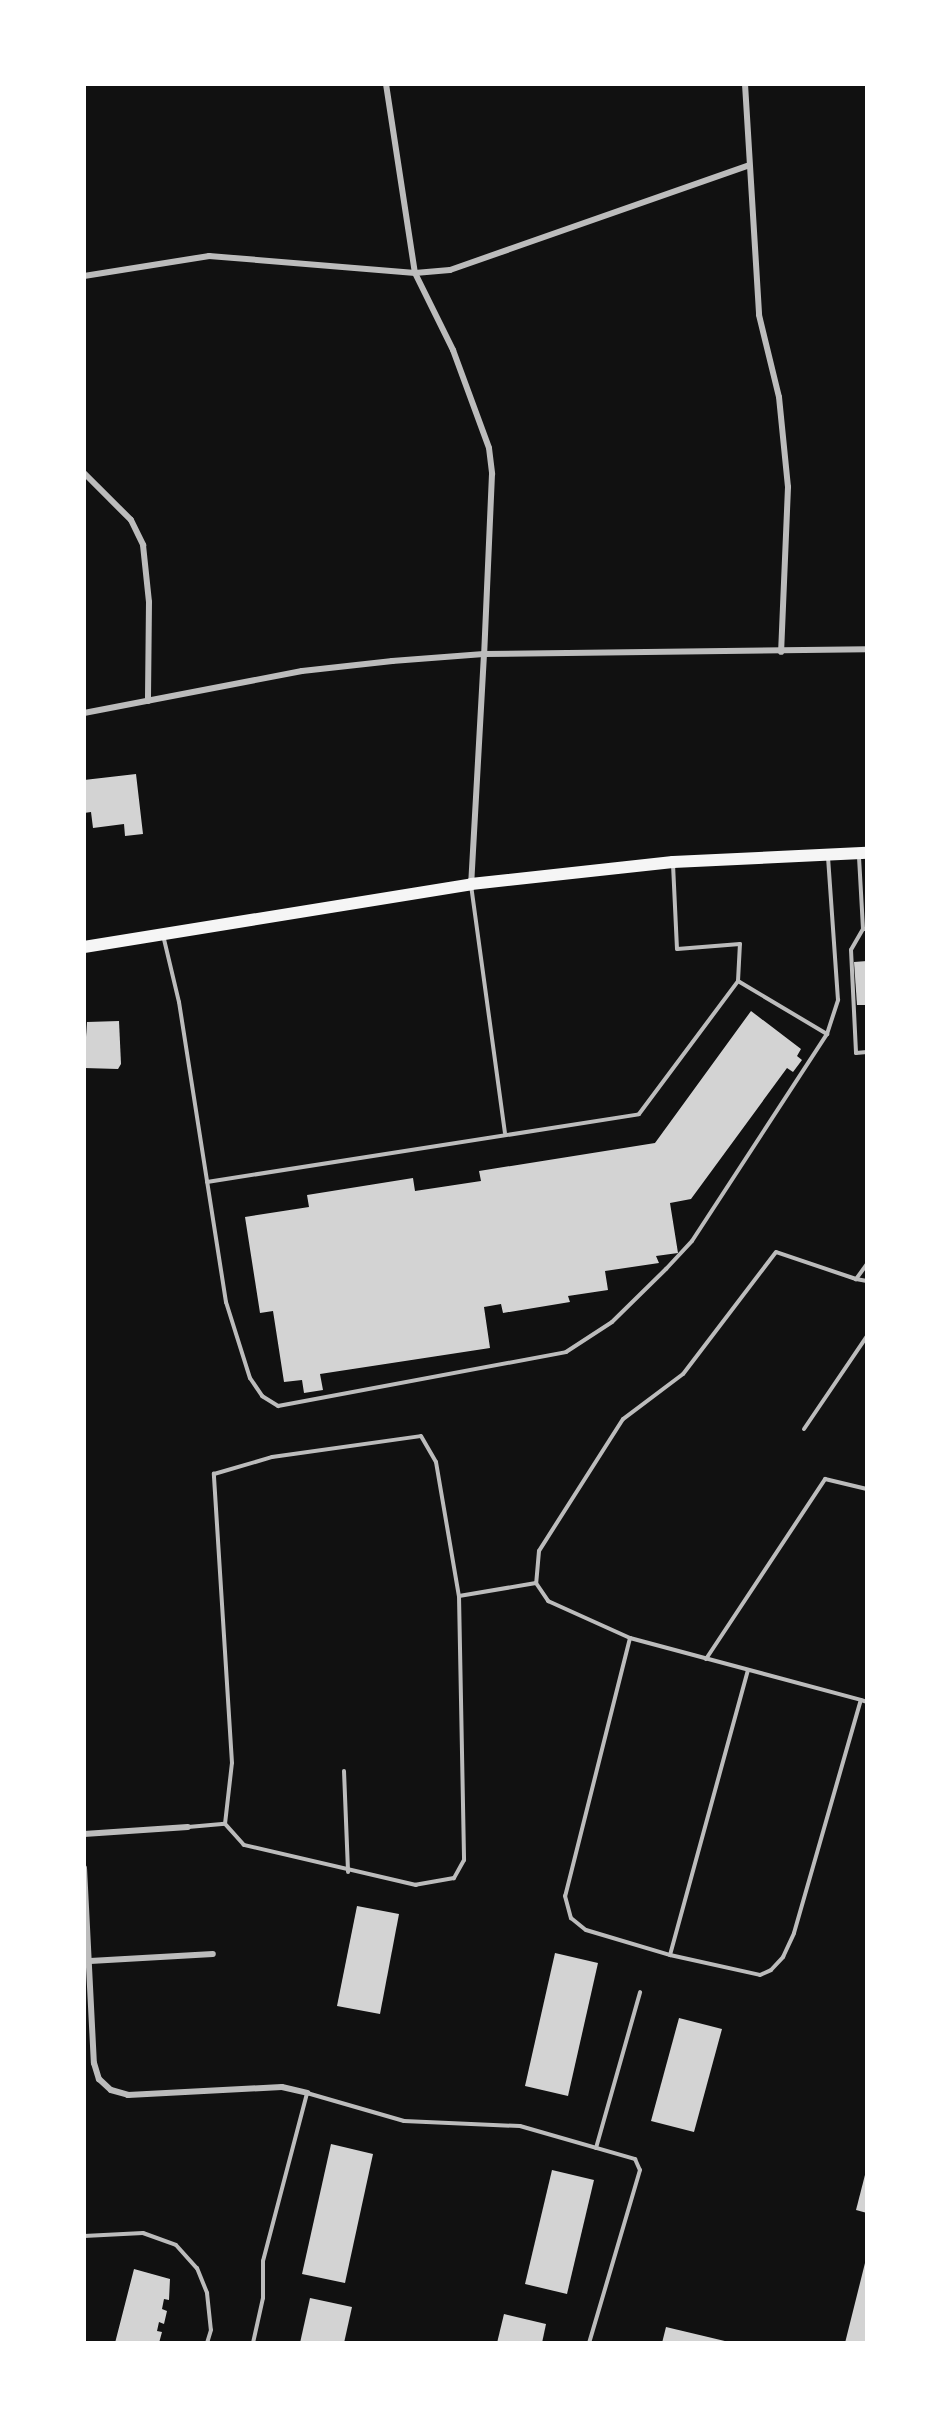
<!DOCTYPE html>
<style>
body{margin:0}
#map{position:relative;width:951px;height:2427px;overflow:hidden;background:#111;font-family:"Roboto Condensed",sans-serif}
div>[style]{position:absolute}
.building>*{inset:0;background:#d3d3d3}
.service>*{height:4px;margin:-2px;padding:0 2px;transform-origin:2px;border-radius:2px;background:#bcbcbc}
.minor>*{height:6px;margin:-3px;padding:0 3px;transform-origin:3px;border-radius:3px;background:#bcbcbc}
.primary>*{height:12px;margin:-6px;padding:0 6px;transform-origin:6px;border-radius:6px;background:#f5f5f5}
span{translate:-50% -50%;white-space:nowrap;text-align:center;line-height:1.15;-webkit-text-stroke:6px #fff;paint-order:stroke}
.frame{position:absolute;inset:0;border:86px solid #fff;pointer-events:none}
</style>
<div id="map">
<div class="building">
<i style="clip-path:polygon(136px 774px,143px 834px,125px 836px,124px 824px,93px 828px,91px 812px,84px 813px,84px 780px)"></i>
<i style="clip-path:polygon(867px 961px,867px 1005px,857px 1005px,854px 962px)"></i>
<i style="clip-path:polygon(751px 1011px,801px 1049px,797px 1056px,802px 1060px,793px 1072px,787px 1068px,691px 1199px,670px 1203px,678px 1253px,656px 1256px,659px 1263px,605px 1271px,608px 1290px,568px 1296px,570px 1302px,503px 1313px,501px 1304px,484px 1307px,490px 1348px,320px 1374px,323px 1390px,304px 1393px,302px 1380px,284px 1382px,273px 1311px,260px 1313px,245px 1217px,309px 1207px,307px 1195px,413px 1178px,415px 1191px,481px 1181px,479px 1171px,655px 1143px)"></i>
<i style="clip-path:polygon(119px 1021px,121px 1064px,118px 1069px,84px 1068px,87px 1022px)"></i>
<i style="clip-path:polygon(357px 1906px,399px 1914px,380px 2014px,337px 2006px)"></i>
<i style="clip-path:polygon(555px 1953px,598px 1963px,568px 2096px,525px 2086px)"></i>
<i style="clip-path:polygon(679px 2018px,722px 2029px,694px 2132px,651px 2121px)"></i>
<i style="clip-path:polygon(331px 2144px,373px 2154px,345px 2283px,302px 2274px)"></i>
<i style="clip-path:polygon(552px 2170px,594px 2180px,567px 2294px,525px 2284px)"></i>
<i style="clip-path:polygon(866px 2171px,867px 2171px,867px 2213px,856px 2210px)"></i>
<i style="clip-path:polygon(866px 2259px,867px 2343px,845px 2343px)"></i>
<i style="clip-path:polygon(134px 2269px,170px 2279px,169px 2300px,164px 2299px,162px 2309px,167px 2311px,164px 2324px,159px 2322px,157px 2331px,162px 2332px,159px 2343px,115px 2343px)"></i>
<i style="clip-path:polygon(310px 2298px,352px 2307px,344px 2343px,300px 2343px)"></i>
<i style="clip-path:polygon(504px 2314px,546px 2324px,542px 2343px,497px 2343px)"></i>
<i style="clip-path:polygon(666px 2327px,729px 2342px,729px 2343px,662px 2343px)"></i>
</div>
<div class="service">
<i style="left:859px;top:857px;width:72px;rotate:86.8deg"></i>
<i style="left:863px;top:929px;width:4px"></i>
<i style="left:471px;top:885px;width:250px;rotate:82.2deg"></i>
<i style="left:863px;top:929px;width:24px;rotate:120deg"></i>
<i style="left:851px;top:950px;width:103px;rotate:87.2deg"></i>
<i style="left:856px;top:1053px;width:11px;rotate:-5deg"></i>
<i style="left:163px;top:935px;width:69px;rotate:76.6deg"></i>
<i style="left:179px;top:1002px;width:304px;rotate:81.1deg"></i>
<i style="left:226px;top:1302px;width:80px;rotate:72.5deg"></i>
<i style="left:250px;top:1378px;width:22px;rotate:56deg"></i>
<i style="left:262px;top:1396px;width:19px;rotate:32deg"></i>
<i style="left:278px;top:1406px;width:293px;rotate:-10.6deg"></i>
<i style="left:566px;top:1352px;width:55px;rotate:-33.1deg"></i>
<i style="left:612px;top:1322px;width:76px;rotate:-44.5deg"></i>
<i style="left:666px;top:1269px;width:38px;rotate:-47deg"></i>
<i style="left:692px;top:1241px;width:247px;rotate:-56.9deg"></i>
<i style="left:827px;top:1034px;width:36px;rotate:-72deg"></i>
<i style="left:838px;top:1000px;width:144px;rotate:-94deg"></i>
<i style="left:738px;top:981px;width:104px;rotate:30.8deg"></i>
<i style="left:207px;top:1182px;width:437px;rotate:-8.9deg"></i>
<i style="left:639px;top:1114px;width:166px;rotate:-53.3deg"></i>
<i style="left:738px;top:981px;width:37px;rotate:-87deg"></i>
<i style="left:740px;top:944px;width:63px;rotate:175.5deg"></i>
<i style="left:677px;top:949px;width:86px;rotate:-92.7deg"></i>
<i style="left:867px;top:1264px;width:19px;rotate:126deg"></i>
<i style="left:856px;top:1279px;width:84px;rotate:-161.4deg"></i>
<i style="left:776px;top:1252px;width:153px;rotate:127.3deg"></i>
<i style="left:683px;top:1374px;width:75px;rotate:143.1deg"></i>
<i style="left:623px;top:1419px;width:156px;rotate:122.5deg"></i>
<i style="left:539px;top:1551px;width:32px;rotate:95deg"></i>
<i style="left:536px;top:1583px;width:22px;rotate:56deg"></i>
<i style="left:548px;top:1601px;width:90px;rotate:24.3deg"></i>
<i style="left:630px;top:1638px;width:266px;rotate:104.1deg"></i>
<i style="left:565px;top:1896px;width:23px;rotate:75deg"></i>
<i style="left:571px;top:1918px;width:19px;rotate:39deg"></i>
<i style="left:586px;top:1930px;width:88px;rotate:16.6deg"></i>
<i style="left:670px;top:1955px;width:92px;rotate:12.5deg"></i>
<i style="left:760px;top:1975px;width:12px;rotate:-24deg"></i>
<i style="left:771px;top:1970px;width:18px;rotate:-47deg"></i>
<i style="left:783px;top:1957px;width:26px;rotate:-65deg"></i>
<i style="left:794px;top:1933px;width:242px;rotate:-74deg"></i>
<i style="left:861px;top:1700px;width:6px;rotate:18deg"></i>
<i style="left:856px;top:1279px;width:11px;rotate:10deg"></i>
<i style="left:804px;top:1429px;width:112px;rotate:-55.9deg"></i>
<i style="left:459px;top:1596px;width:78px;rotate:-9.6deg"></i>
<i style="left:630px;top:1638px;width:239px;rotate:15deg"></i>
<i style="left:706px;top:1659px;width:216px;rotate:-56.5deg"></i>
<i style="left:825px;top:1479px;width:43px;rotate:13.4deg"></i>
<i style="left:344px;top:1771px;width:101px;rotate:87.7deg"></i>
<i style="left:188px;top:1827px;width:37px;rotate:-5deg"></i>
<i style="left:225px;top:1824px;width:61px;rotate:-83.5deg"></i>
<i style="left:232px;top:1763px;width:290px;rotate:-93.6deg"></i>
<i style="left:214px;top:1474px;width:60px;rotate:-16.3deg"></i>
<i style="left:272px;top:1457px;width:150px;rotate:-8deg"></i>
<i style="left:421px;top:1436px;width:30px;rotate:60deg"></i>
<i style="left:436px;top:1462px;width:136px;rotate:80.3deg"></i>
<i style="left:459px;top:1596px;width:264px;rotate:88.9deg"></i>
<i style="left:464px;top:1860px;width:21px;rotate:119deg"></i>
<i style="left:454px;top:1878px;width:39px;rotate:170deg"></i>
<i style="left:416px;top:1885px;width:177px;rotate:-166.9deg"></i>
<i style="left:244px;top:1845px;width:28px;rotate:-132deg"></i>
<i style="left:670px;top:1955px;width:295px;rotate:-74.7deg"></i>
<i style="left:596px;top:2148px;width:162px;rotate:-74.2deg"></i>
<i style="left:84px;top:2236px;width:59px;rotate:-2.9deg"></i>
<i style="left:143px;top:2233px;width:35px;rotate:20deg"></i>
<i style="left:176px;top:2245px;width:31px;rotate:48deg"></i>
<i style="left:197px;top:2268px;width:27px;rotate:68deg"></i>
<i style="left:207px;top:2293px;width:37px;rotate:84deg"></i>
<i style="left:211px;top:2330px;width:14px;rotate:107deg"></i>
<i style="left:253px;top:2343px;width:46px;rotate:-77.5deg"></i>
<i style="left:263px;top:2298px;width:37px;rotate:-90deg"></i>
<i style="left:263px;top:2261px;width:174px;rotate:-75.3deg"></i>
<i style="left:307px;top:2093px;width:101px;rotate:16.1deg"></i>
<i style="left:404px;top:2121px;width:116px;rotate:2.5deg"></i>
<i style="left:520px;top:2126px;width:120px;rotate:16deg"></i>
<i style="left:635px;top:2159px;width:12px;rotate:66deg"></i>
<i style="left:640px;top:2170px;width:180px;rotate:106.4deg"></i>
</div>
<div class="minor">
<i style="left:386px;top:84px;width:191px;rotate:81.3deg"></i>
<i style="left:415px;top:273px;width:86px;rotate:63.7deg"></i>
<i style="left:453px;top:350px;width:104px;rotate:69.8deg"></i>
<i style="left:489px;top:448px;width:26px;rotate:83deg"></i>
<i style="left:492px;top:474px;width:180px;rotate:92.5deg"></i>
<i style="left:484px;top:654px;width:230px;rotate:93.2deg"></i>
<i style="left:745px;top:84px;width:231px;rotate:86.5deg"></i>
<i style="left:759px;top:315px;width:84px;rotate:76.3deg"></i>
<i style="left:779px;top:397px;width:90px;rotate:84.3deg"></i>
<i style="left:788px;top:487px;width:165px;rotate:92.4deg"></i>
<i style="left:84px;top:276px;width:127px;rotate:-9.1deg"></i>
<i style="left:209px;top:256px;width:207px;rotate:4.7deg"></i>
<i style="left:415px;top:273px;width:35px;rotate:-5deg"></i>
<i style="left:450px;top:270px;width:315px;rotate:-19.3deg"></i>
<i style="left:84px;top:473px;width:66px;rotate:45deg"></i>
<i style="left:131px;top:520px;width:28px;rotate:64deg"></i>
<i style="left:143px;top:545px;width:57px;rotate:84deg"></i>
<i style="left:149px;top:602px;width:99px;rotate:90.6deg"></i>
<i style="left:84px;top:713px;width:222px;rotate:-10.9deg"></i>
<i style="left:302px;top:671px;width:91px;rotate:-6.3deg"></i>
<i style="left:392px;top:661px;width:92px;rotate:-4.4deg"></i>
<i style="left:484px;top:654px;width:383px;rotate:-0.7deg"></i>
<i style="left:84px;top:1834px;width:104px;rotate:-3.9deg"></i>
<i style="left:84px;top:1868px;width:195px;rotate:87.1deg"></i>
<i style="left:94px;top:2063px;width:17px;rotate:73deg"></i>
<i style="left:99px;top:2079px;width:16px;rotate:43deg"></i>
<i style="left:111px;top:2090px;width:18px;rotate:16deg"></i>
<i style="left:128px;top:2095px;width:154px;rotate:-3deg"></i>
<i style="left:282px;top:2087px;width:26px;rotate:13deg"></i>
<i style="left:90px;top:1961px;width:123px;rotate:-3.3deg"></i>
</div>
<div class="primary">
<i style="left:84px;top:947px;width:392px;rotate:-9.2deg"></i>
<i style="left:471px;top:884px;width:203px;rotate:-6.2deg"></i>
<i style="left:673px;top:862px;width:194px;rotate:-2.7deg"></i>
</div>
<div class="frame"></div>
</div>
